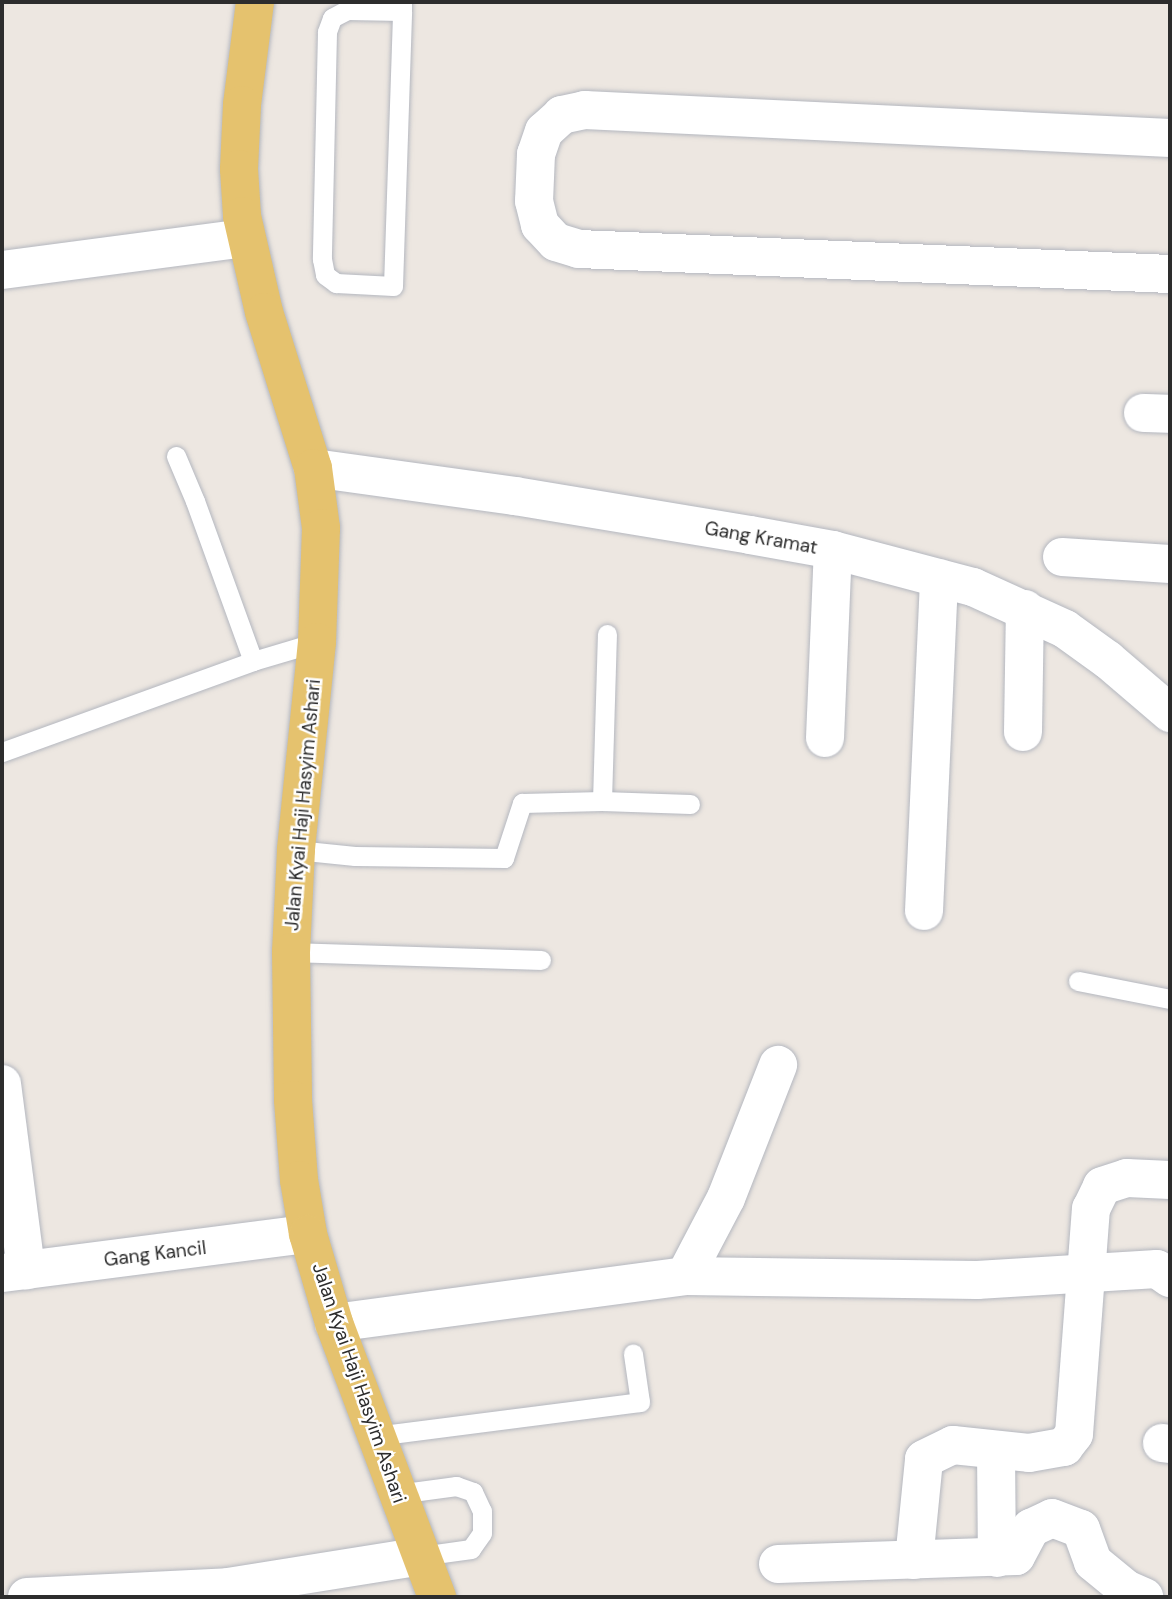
<!DOCTYPE html>
<style>
body{margin:0}
#map{position:relative;width:1172px;height:1599px;overflow:hidden;background:#ede7e1;font-family:"DM Sans",sans-serif}
div>[style]{position:absolute}
.roads{filter:drop-shadow(0 0 2px #b4b7bf) drop-shadow(0 0 2px #b4b7bf)}
.service>*{height:19px;margin:-9.5px;padding:0 9.5px;transform-origin:9.5px;border-radius:9.5px;background:#fff}
.minor>*{height:38px;margin:-19px;padding:0 19px;transform-origin:19px;border-radius:19px;background:#fff}
.primary>*{height:38px;margin:-19px;padding:0 19px;transform-origin:19px;border-radius:19px;background:#e5c26e}
span{translate:-50% -50%;white-space:nowrap;text-align:center;line-height:1.15;-webkit-text-stroke:5px #fff;paint-order:stroke}
.street-label{font-size:19px;color:#2d2d2d}
.frame{position:absolute;inset:0;border:4px solid #2d2d2d;pointer-events:none}
</style>
<div id="map">
<div class="roads">
<div class="service">
<i style="left:402px;top:11px;width:55px;rotate:-179deg"></i>
<i style="left:347px;top:10px;width:17px;rotate:152deg"></i>
<i style="left:332px;top:18px;width:15px;rotate:110deg"></i>
<i style="left:327px;top:32px;width:227px;rotate:91.3deg"></i>
<i style="left:322px;top:259px;width:16px;rotate:79deg"></i>
<i style="left:325px;top:275px;width:14px;rotate:36deg"></i>
<i style="left:336px;top:283px;width:57px;rotate:3deg"></i>
<i style="left:393px;top:286px;width:275px;rotate:-88.1deg"></i>
<i style="left:402px;top:11px;width:9px;rotate:-90deg"></i>
<i style="left:176px;top:456px;width:49px;rotate:67.1deg"></i>
<i style="left:195px;top:501px;width:170px;rotate:70.1deg"></i>
<i style="left:2px;top:752px;width:267px;rotate:-19.9deg"></i>
<i style="left:253px;top:661px;width:67px;rotate:-16.5deg"></i>
<i style="left:602px;top:801px;width:167px;rotate:-88.3deg"></i>
<i style="left:296px;top:850px;width:59px;rotate:5.8deg"></i>
<i style="left:355px;top:856px;width:149px;rotate:0.8deg"></i>
<i style="left:504px;top:858px;width:58px;rotate:-71.9deg"></i>
<i style="left:522px;top:803px;width:80px;rotate:-1.4deg"></i>
<i style="left:602px;top:801px;width:88px;rotate:2deg"></i>
<i style="left:291px;top:952px;width:250px;rotate:1.8deg"></i>
<i style="left:1078px;top:981px;width:94px;rotate:11.1deg"></i>
<i style="left:375px;top:1436px;width:267px;rotate:-7.3deg"></i>
<i style="left:640px;top:1402px;width:49px;rotate:-98.3deg"></i>
<i style="left:397px;top:1494px;width:60px;rotate:-7.7deg"></i>
<i style="left:456px;top:1486px;width:18px;rotate:19deg"></i>
<i style="left:473px;top:1492px;width:21px;rotate:65deg"></i>
<i style="left:482px;top:1511px;width:22px;rotate:90deg"></i>
<i style="left:482px;top:1533px;width:19px;rotate:125deg"></i>
<i style="left:471px;top:1549px;width:50px;rotate:172deg"></i>
</div>
<div class="minor">
<i style="left:1170px;top:138px;width:586px;rotate:-177.26deg"></i>
<i style="left:585px;top:110px;width:24px;rotate:168deg"></i>
<i style="left:562px;top:115px;width:24px;rotate:138deg"></i>
<i style="left:544px;top:131px;width:24px;rotate:109deg"></i>
<i style="left:536px;top:154px;width:47px;rotate:92.4deg"></i>
<i style="left:534px;top:201px;width:25px;rotate:76deg"></i>
<i style="left:540px;top:225px;width:23px;rotate:47deg"></i>
<i style="left:556px;top:242px;width:24px;rotate:17deg"></i>
<i style="left:579px;top:249px;width:592px;rotate:2.42deg"></i>
<i style="left:2px;top:270px;width:246px;rotate:-7.5deg"></i>
<i style="left:1143px;top:413px;width:27px;rotate:2deg"></i>
<i style="left:313px;top:468px;width:204px;rotate:7.9deg"></i>
<i style="left:515px;top:496px;width:238px;rotate:9.4deg"></i>
<i style="left:750px;top:535px;width:84px;rotate:10.2deg"></i>
<i style="left:833px;top:550px;width:145px;rotate:14.8deg"></i>
<i style="left:973px;top:587px;width:101px;rotate:24.5deg"></i>
<i style="left:1065px;top:629px;width:53px;rotate:35.8deg"></i>
<i style="left:1108px;top:660px;width:82px;rotate:40.5deg"></i>
<i style="left:1062px;top:557px;width:108px;rotate:3.7deg"></i>
<i style="left:1023px;top:732px;width:123px;rotate:-89.1deg"></i>
<i style="left:825px;top:738px;width:188px;rotate:-87.6deg"></i>
<i style="left:924px;top:911px;width:333px;rotate:-87.4deg"></i>
<i style="left:2px;top:1084px;width:188px;rotate:82.6deg"></i>
<i style="left:2px;top:1273px;width:308px;rotate:-7.3deg"></i>
<i style="left:685px;top:1276px;width:88px;rotate:-62.3deg"></i>
<i style="left:726px;top:1198px;width:143px;rotate:-68.6deg"></i>
<i style="left:334px;top:1323px;width:354px;rotate:-7.6deg"></i>
<i style="left:685px;top:1276px;width:292px;rotate:0.8deg"></i>
<i style="left:977px;top:1280px;width:180px;rotate:-3.5deg"></i>
<i style="left:1157px;top:1269px;width:16px;rotate:35deg"></i>
<i style="left:1162px;top:1443px;width:8px;rotate:7deg"></i>
<i style="left:996px;top:1450px;width:108px;rotate:89.5deg"></i>
<i style="left:914px;top:1560px;width:101px;rotate:-84.3deg"></i>
<i style="left:924px;top:1459px;width:32px;rotate:-26deg"></i>
<i style="left:953px;top:1445px;width:76px;rotate:6deg"></i>
<i style="left:1029px;top:1453px;width:36px;rotate:-10deg"></i>
<i style="left:1064px;top:1447px;width:16px;rotate:-52deg"></i>
<i style="left:1074px;top:1434px;width:226px;rotate:-85.7deg"></i>
<i style="left:1091px;top:1209px;width:25px;rotate:-64deg"></i>
<i style="left:1102px;top:1186px;width:26px;rotate:-18deg"></i>
<i style="left:1127px;top:1178px;width:43px;rotate:2.7deg"></i>
<i style="left:778px;top:1564px;width:238px;rotate:-1.9deg"></i>
<i style="left:1016px;top:1556px;width:32px;rotate:-62deg"></i>
<i style="left:1031px;top:1528px;width:23px;rotate:-25deg"></i>
<i style="left:1052px;top:1518px;width:31px;rotate:21deg"></i>
<i style="left:1081px;top:1529px;width:35px;rotate:70deg"></i>
<i style="left:1093px;top:1562px;width:43px;rotate:39.3deg"></i>
<i style="left:1126px;top:1589px;width:20px;rotate:24deg"></i>
<i style="left:27px;top:1597px;width:201px;rotate:-2.8deg"></i>
<i style="left:228px;top:1587px;width:195px;rotate:-9.1deg"></i>
</div>
<div class="primary">
<i style="left:255px;top:2px;width:104px;rotate:97.2deg"></i>
<i style="left:242px;top:105px;width:64px;rotate:92.7deg"></i>
<i style="left:239px;top:169px;width:47px;rotate:86.3deg"></i>
<i style="left:242px;top:216px;width:98px;rotate:77.1deg"></i>
<i style="left:264px;top:312px;width:164px;rotate:72.6deg"></i>
<i style="left:313px;top:468px;width:61px;rotate:82.4deg"></i>
<i style="left:321px;top:528px;width:114px;rotate:92deg"></i>
<i style="left:317px;top:642px;width:209px;rotate:95.8deg"></i>
<i style="left:296px;top:850px;width:102px;rotate:92.8deg"></i>
<i style="left:291px;top:952px;width:148px;rotate:89.2deg"></i>
<i style="left:293px;top:1100px;width:80px;rotate:85.7deg"></i>
<i style="left:299px;top:1180px;width:55px;rotate:80.5deg"></i>
<i style="left:308px;top:1234px;width:93px;rotate:73.7deg"></i>
<i style="left:334px;top:1323px;width:293px;rotate:69.4deg"></i>
</div>
</div>
<div class="street-label">
<span style="left:761px;top:538px;rotate:10deg">Gang Kramat</span>
<span style="left:303px;top:805px;rotate:-85deg">Jalan Kyai Haji Hasyim Ashari</span>
<span style="left:155px;top:1254px;rotate:-7deg">Gang Kancil</span>
<span style="left:359px;top:1383px;rotate:71deg">Jalan Kyai Haji Hasyim Ashari</span>
</div>
<div class="frame"></div>
</div>
